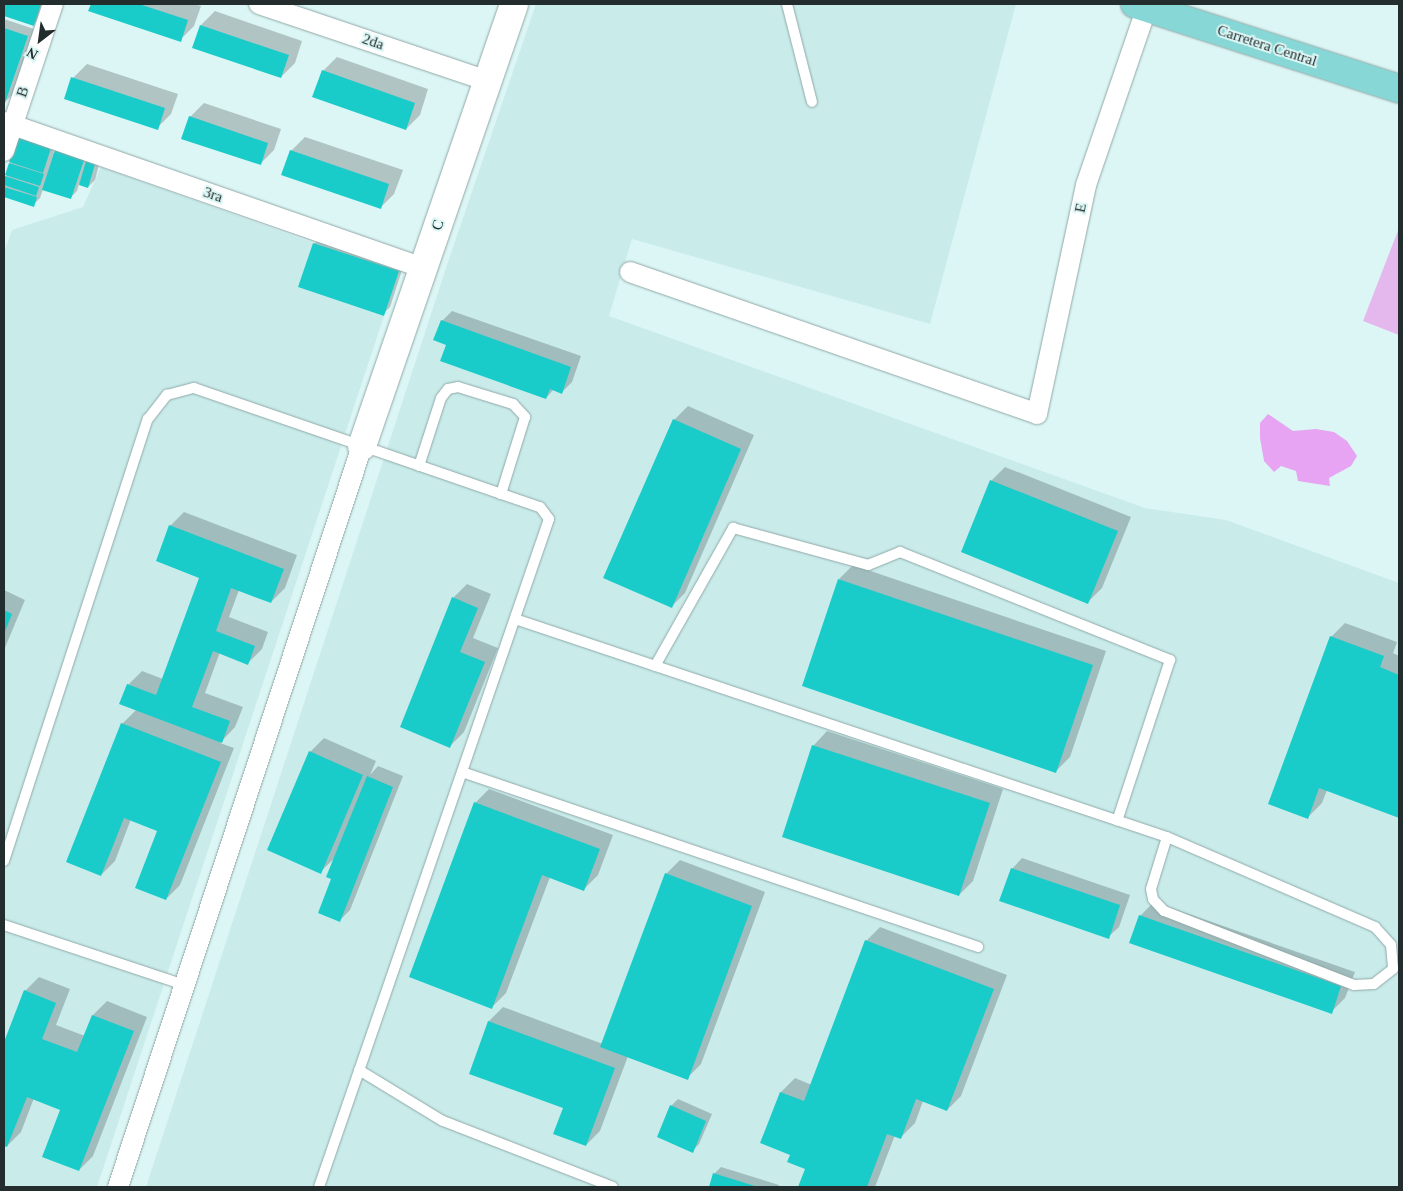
<!DOCTYPE html>
<style>
body{margin:0}
#map{position:relative;width:1403px;height:1191px;overflow:hidden;background:#dcf6f5;font-family:"Times New Roman",serif}
div>[style]{position:absolute}
.built>*{inset:0;background:#c9eceb}
.green>*{inset:0;background:#e5b8ed}
.water>*{inset:0;background:#e6a4f3}
.shadow>*{inset:0;background:#0003}
.building>*{inset:0;background:#19ccca}
.roads{filter:drop-shadow(0 0 1px #90a8a7) drop-shadow(0 0 1px #90a8a7)}
.lane>*{height:10px;margin:-5px;padding:0 5px;transform-origin:5px;border-radius:5px;background:#fff}
.street>*{height:20px;margin:-10px;padding:0 10px;transform-origin:10px;border-radius:10px;background:#fff}
.secondary>*{height:28px;margin:-14px;padding:0 14px;transform-origin:14px;border-radius:14px;background:#fff}
.primary>*{height:28px;margin:-14px;padding:0 14px;transform-origin:14px;border-radius:14px;background:#86d7d6}
span{translate:-50% -50%;white-space:nowrap;text-align:center;line-height:1.15;-webkit-text-stroke:4px #dcf6f5;paint-order:stroke}
.street-label{font-size:15px;color:#232d2d}
.frame{position:absolute;inset:0;border:5px solid #232d2d;pointer-events:none}
.north{position:absolute;left:15px;top:15px;width:50px;height:50px;-webkit-text-stroke:4px #dcf6f5;paint-order:stroke;rotate:210deg;font-size:14px;font-weight:700;line-height:20px;text-align:center;color:#232d2d}
.north::after{content:'';display:block;margin:auto;width:18px;height:22px;background:#232d2d;clip-path:polygon(50% 0,100% 100%,50% 72%,0 100%)}
</style>
<div id="map">
<div class="built">
<i style="clip-path:polygon(536px 4px,1016px 4px,930px 324px,632px 239px,609px 316px,1145px 508px,1226px 520px,1399px 583px,1399px 1187px,146px 1187px,449px 259px)"></i>
<i style="clip-path:polygon(101px 167px,313px 243px,299px 287px,384px 316px,97px 1187px,4px 1187px,4px 252px,12px 230px,83px 207px)"></i>
</div>
<div class="green">
<i style="clip-path:polygon(1399px 228px,1399px 335px,1363px 321px)"></i>
</div>
<div class="water">
<i style="clip-path:polygon(1268px 414px,1293px 431px,1316px 429px,1334px 432px,1347px 441px,1357px 456px,1351px 466px,1329px 478px,1330px 486px,1298px 481px,1296px 471px,1281px 466px,1274px 472px,1264px 461px,1260px 438px,1260px 423px)"></i>
</div>
<div class="shadow">
<i style="clip-path:polygon(4px 4px,45px 4px,40px 17px,34px 24px,4px 15px)"></i>
<i style="clip-path:polygon(92px 4px,194px 4px,201px 6px,194px 26px,180px 40px,90px 10px)"></i>
<i style="clip-path:polygon(215px 11px,302px 41px,295px 63px,281px 77px,194px 47px,201px 25px)"></i>
<i style="clip-path:polygon(4px 19px,34px 29px,12px 95px,5px 102px)"></i>
<i style="clip-path:polygon(337px 57px,428px 89px,420px 115px,406px 129px,323px 71px)"></i>
<i style="clip-path:polygon(87px 64px,178px 94px,171px 114px,157px 128px,73px 78px)"></i>
<i style="clip-path:polygon(204px 103px,281px 129px,274px 150px,260px 164px,190px 117px)"></i>
<i style="clip-path:polygon(305px 137px,403px 170px,394px 194px,380px 208px,291px 151px)"></i>
<i style="clip-path:polygon(57px 142px,53px 153px,62px 144px,101px 157px,95px 180px,88px 187px,79px 184px,77px 191px,70px 198px,43px 189px,40px 198px,33px 205px,4px 196px,4px 188px,6px 184px,4px 184px,10px 163px)"></i>
<i style="clip-path:polygon(321px 237px,404px 264px,390px 307px,383px 314px,314px 244px)"></i>
<i style="clip-path:polygon(452px 311px,581px 356px,572px 382px,562px 392px,554px 389px,546px 398px,447px 344px,442px 321px)"></i>
<i style="clip-path:polygon(688px 406px,754px 435px,685px 593px,671px 607px,674px 420px)"></i>
<i style="clip-path:polygon(1005px 467px,1131px 517px,1102px 588px,1088px 602px,991px 481px)"></i>
<i style="clip-path:polygon(184px 512px,297px 555px,285px 588px,271px 602px,239px 590px,229px 617px,268px 632px,262px 649px,248px 663px,220px 652px,205px 693px,243px 707px,235px 727px,220px 743px,234px 748px,180px 885px,166px 899px,159px 830px,131px 819px,115px 861px,101px 875px,122px 724px,137px 709px,128px 685px,142px 671px,163px 679px,201px 577px,170px 526px)"></i>
<i style="clip-path:polygon(853px 565px,1106px 651px,1070px 757px,1056px 771px,839px 579px)"></i>
<i style="clip-path:polygon(467px 584px,491px 594px,473px 638px,498px 648px,464px 732px,450px 746px,453px 598px)"></i>
<i style="clip-path:polygon(4px 590px,25px 600px,4px 650px)"></i>
<i style="clip-path:polygon(1345px 623px,1397px 642px,1393px 653px,1399px 656px,1399px 817px,1327px 790px,1322px 803px,1308px 817px,1331px 637px)"></i>
<i style="clip-path:polygon(827px 731px,1003px 789px,973px 881px,959px 895px,783px 836px,814px 745px)"></i>
<i style="clip-path:polygon(324px 738px,376px 761px,370px 775px,378px 766px,403px 776px,350px 910px,340px 920px,333px 878px,336px 857px,320px 872px,310px 752px)"></i>
<i style="clip-path:polygon(489px 789px,613px 835px,598px 875px,584px 889px,550px 877px,506px 993px,492px 1007px,475px 803px)"></i>
<i style="clip-path:polygon(1022px 858px,1130px 895px,1119px 927px,1108px 937px,1012px 869px)"></i>
<i style="clip-path:polygon(680px 860px,765px 892px,701px 1064px,687px 1078px,628px 1056px,600px 1131px,586px 1145px,564px 1108px,470px 1073px,489px 1021px,503px 1007px,603px 1044px,666px 874px)"></i>
<i style="clip-path:polygon(1154px 902px,1355px 972px,1345px 998px,1331px 1012px,1140px 916px)"></i>
<i style="clip-path:polygon(880px 927px,1007px 975px,961px 1096px,947px 1110px,923px 1101px,915px 1123px,901px 1137px,895px 1135px,875px 1187px,799px 1187px,806px 1169px,791px 1154px,762px 1143px,781px 1092px,795px 1078px,812px 1085px,866px 941px)"></i>
<i style="clip-path:polygon(39px 977px,70px 989px,56px 1025px,85px 1036px,93px 1015px,107px 1001px,147px 1017px,93px 1156px,79px 1170px,62px 1109px,34px 1098px,21px 1132px,7px 1146px,4px 1145px,4px 1045px,25px 991px)"></i>
<i style="clip-path:polygon(678px 1099px,712px 1114px,699px 1144px,692px 1151px,671px 1106px)"></i>
<i style="clip-path:polygon(721px 1167px,779px 1185px,778px 1187px,710px 1187px,715px 1173px)"></i>
</div>
<div class="building">
<i style="clip-path:polygon(4px 4px,41px 4px,34px 26px,4px 16px)"></i>
<i style="clip-path:polygon(91px 4px,139px 4px,188px 20px,181px 42px,88px 11px)"></i>
<i style="clip-path:polygon(200px 25px,289px 55px,281px 78px,192px 48px)"></i>
<i style="clip-path:polygon(4px 28px,28px 36px,5px 103px,4px 103px)"></i>
<i style="clip-path:polygon(322px 70px,415px 103px,406px 130px,312px 97px)"></i>
<i style="clip-path:polygon(71px 77px,165px 108px,158px 130px,64px 99px)"></i>
<i style="clip-path:polygon(189px 116px,268px 143px,261px 165px,181px 139px)"></i>
<i style="clip-path:polygon(17px 137px,51px 148px,43px 173px,9px 162px)"></i>
<i style="clip-path:polygon(55px 150px,84px 160px,71px 199px,42px 190px)"></i>
<i style="clip-path:polygon(290px 150px,389px 184px,381px 209px,281px 175px)"></i>
<i style="clip-path:polygon(86px 161px,95px 164px,88px 188px,79px 185px)"></i>
<i style="clip-path:polygon(9px 163px,44px 174px,40px 186px,5px 175px)"></i>
<i style="clip-path:polygon(5px 176px,39px 187px,36px 196px,4px 185px)"></i>
<i style="clip-path:polygon(4px 187px,37px 197px,34px 207px,4px 197px)"></i>
<i style="clip-path:polygon(313px 243px,399px 271px,384px 316px,298px 287px)"></i>
<i style="clip-path:polygon(441px 320px,571px 367px,562px 394px,550px 389px,546px 399px,440px 361px,446px 345px,433px 340px)"></i>
<i style="clip-path:polygon(673px 419px,741px 449px,672px 608px,603px 578px)"></i>
<i style="clip-path:polygon(990px 480px,1118px 531px,1088px 604px,961px 552px)"></i>
<i style="clip-path:polygon(169px 525px,284px 569px,271px 603px,231px 588px,216px 631px,255px 646px,248px 665px,213px 651px,192px 707px,230px 721px,222px 743px,119px 704px,127px 684px,156px 695px,199px 578px,156px 561px)"></i>
<i style="clip-path:polygon(838px 579px,1093px 665px,1056px 773px,802px 686px)"></i>
<i style="clip-path:polygon(452px 597px,478px 608px,460px 652px,485px 662px,450px 748px,400px 727px)"></i>
<i style="clip-path:polygon(4px 610px,12px 614px,4px 634px)"></i>
<i style="clip-path:polygon(1330px 636px,1384px 656px,1380px 667px,1399px 675px,1399px 818px,1319px 788px,1308px 819px,1268px 804px)"></i>
<i style="clip-path:polygon(121px 723px,221px 762px,166px 900px,135px 888px,157px 831px,124px 818px,101px 876px,66px 862px)"></i>
<i style="clip-path:polygon(812px 745px,990px 803px,959px 896px,782px 837px)"></i>
<i style="clip-path:polygon(309px 751px,363px 775px,321px 874px,267px 850px)"></i>
<i style="clip-path:polygon(367px 776px,393px 787px,340px 922px,318px 913px,331px 879px,326px 877px)"></i>
<i style="clip-path:polygon(474px 802px,600px 849px,584px 891px,542px 875px,492px 1009px,409px 977px)"></i>
<i style="clip-path:polygon(1011px 868px,1120px 905px,1109px 939px,999px 901px)"></i>
<i style="clip-path:polygon(665px 873px,752px 906px,688px 1080px,600px 1047px)"></i>
<i style="clip-path:polygon(1139px 915px,1341px 986px,1332px 1014px,1129px 943px)"></i>
<i style="clip-path:polygon(865px 940px,994px 989px,947px 1111px,916px 1099px,901px 1139px,887px 1134px,867px 1187px,798px 1187px,805px 1169px,787px 1162px,790px 1155px,760px 1143px,780px 1092px,804px 1101px)"></i>
<i style="clip-path:polygon(24px 990px,56px 1003px,42px 1039px,77px 1052px,92px 1015px,134px 1031px,79px 1171px,42px 1157px,60px 1110px,27px 1097px,7px 1147px,4px 1146px,4px 1042px)"></i>
<i style="clip-path:polygon(488px 1021px,615px 1068px,586px 1146px,553px 1134px,563px 1108px,469px 1074px)"></i>
<i style="clip-path:polygon(670px 1105px,706px 1121px,693px 1153px,657px 1137px)"></i>
<i style="clip-path:polygon(713px 1173px,758px 1187px,709px 1187px)"></i>
</div>
<div class="roads">
<div class="lane">
<i style="left:787px;top:4px;width:101px;rotate:75.7deg"></i>
<i style="left:419px;top:466px;width:71px;rotate:-72.1deg"></i>
<i style="left:441px;top:398px;width:11px;rotate:-52deg"></i>
<i style="left:448px;top:389px;width:10px;rotate:-11deg"></i>
<i style="left:458px;top:387px;width:58px;rotate:17.2deg"></i>
<i style="left:513px;top:404px;width:18px;rotate:47deg"></i>
<i style="left:525px;top:417px;width:81px;rotate:107.3deg"></i>
<i style="left:515px;top:619px;width:687px;rotate:18.49deg"></i>
<i style="left:655px;top:666px;width:159px;rotate:-60.5deg"></i>
<i style="left:733px;top:528px;width:140px;rotate:15.3deg"></i>
<i style="left:868px;top:565px;width:35px;rotate:-22deg"></i>
<i style="left:900px;top:552px;width:291px;rotate:21.8deg"></i>
<i style="left:1170px;top:660px;width:169px;rotate:108.2deg"></i>
<i style="left:462px;top:772px;width:545px;rotate:18.73deg"></i>
<i style="left:1167px;top:837px;width:227px;rotate:23.4deg"></i>
<i style="left:1375px;top:927px;width:24px;rotate:48deg"></i>
<i style="left:1391px;top:945px;width:24px;rotate:85deg"></i>
<i style="left:1393px;top:969px;width:24px;rotate:142deg"></i>
<i style="left:1374px;top:984px;width:20px;rotate:177deg"></i>
<i style="left:1354px;top:985px;width:204px;rotate:-158.7deg"></i>
<i style="left:1164px;top:911px;width:16px;rotate:-133deg"></i>
<i style="left:1153px;top:899px;width:10px;rotate:-101deg"></i>
<i style="left:1151px;top:889px;width:54px;rotate:-72.9deg"></i>
<i style="left:4px;top:861px;width:465px;rotate:-72deg"></i>
<i style="left:148px;top:419px;width:31px;rotate:-52deg"></i>
<i style="left:167px;top:395px;width:28px;rotate:-15deg"></i>
<i style="left:194px;top:388px;width:366px;rotate:19deg"></i>
<i style="left:540px;top:507px;width:15px;rotate:53deg"></i>
<i style="left:549px;top:519px;width:706px;rotate:109deg"></i>
<i style="left:4px;top:925px;width:190px;rotate:18.4deg"></i>
<i style="left:359px;top:1070px;width:98px;rotate:31.3deg"></i>
<i style="left:443px;top:1121px;width:182px;rotate:21.2deg"></i>
</div>
<div class="street">
<i style="left:259px;top:4px;width:242px;rotate:18.6deg"></i>
<i style="left:4px;top:122px;width:445px;rotate:19.2deg"></i>
<i style="left:4px;top:151px;width:155px;rotate:-71.6deg"></i>
<i style="left:630px;top:272px;width:431px;rotate:19.2deg"></i>
<i style="left:1037px;top:414px;width:234px;rotate:-77.9deg"></i>
<i style="left:1086px;top:185px;width:188px;rotate:-71.1deg"></i>
<i style="left:118px;top:1187px;width:780px;rotate:-71.77deg"></i>
</div>
<div class="secondary">
<i style="left:362px;top:446px;width:467px;rotate:-71deg"></i>
</div>
<div class="primary">
<i style="left:1135px;top:4px;width:277px;rotate:17.8deg"></i>
</div>
</div>
<div class="street-label">
<span style="left:373px;top:42px;rotate:19deg">2da</span>
<span style="left:1267px;top:46px;rotate:18deg">Carretera Central</span>
<span style="left:23px;top:92px;rotate:-71deg">B</span>
<span style="left:213px;top:195px;rotate:19deg">3ra</span>
<span style="left:1081px;top:208px;rotate:-78deg">E</span>
<span style="left:438px;top:225px;rotate:-71deg">C</span>
</div>
<div class="frame"></div>
<div class="north">N</div>
</div>
